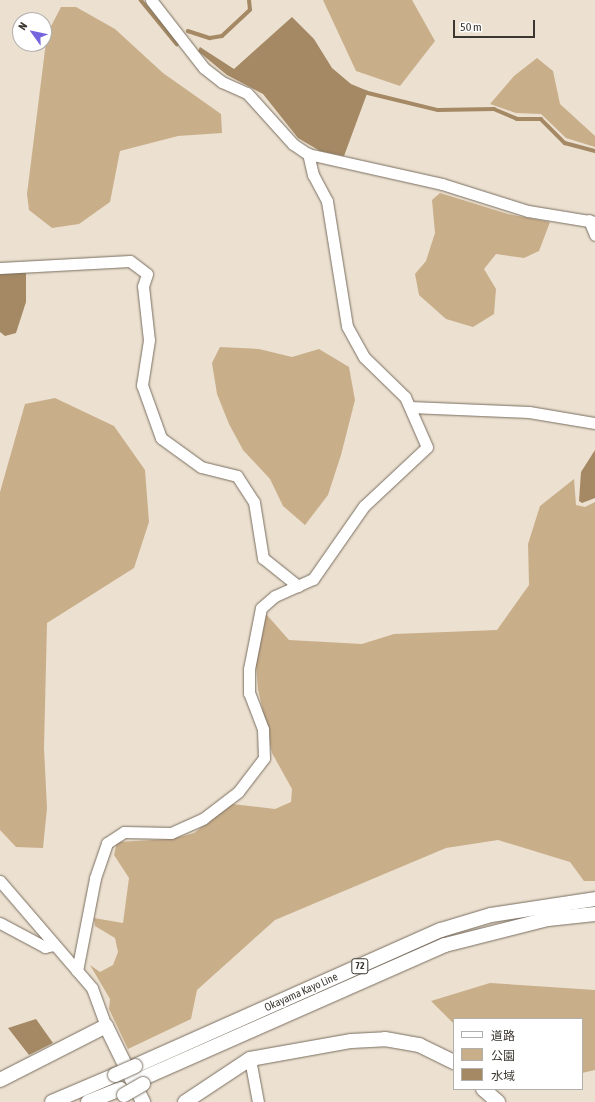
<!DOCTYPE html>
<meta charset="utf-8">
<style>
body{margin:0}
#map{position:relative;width:595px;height:1102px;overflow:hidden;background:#ece0d0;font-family:"Asap Condensed","Noto Sans JP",sans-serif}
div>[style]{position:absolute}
.green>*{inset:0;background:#c9ae8a}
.water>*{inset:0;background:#a48964}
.stream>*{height:3.5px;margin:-1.75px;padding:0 1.75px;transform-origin:1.75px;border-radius:1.75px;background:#a48964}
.roads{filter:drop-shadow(0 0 1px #796e60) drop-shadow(0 0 1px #796e60)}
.minor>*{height:11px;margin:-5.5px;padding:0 5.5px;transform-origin:5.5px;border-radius:5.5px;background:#fff}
.major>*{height:14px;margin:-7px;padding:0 7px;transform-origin:7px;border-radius:7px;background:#fff}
.bridges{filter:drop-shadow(0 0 1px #796e60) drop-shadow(0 0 1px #796e60)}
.major-bridge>*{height:14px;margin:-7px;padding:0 7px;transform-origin:7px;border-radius:7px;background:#fff}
span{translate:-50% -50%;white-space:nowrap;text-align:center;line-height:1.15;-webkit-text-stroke:3px #fff;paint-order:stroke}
.shield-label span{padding:1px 3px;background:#fff;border:1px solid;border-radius:3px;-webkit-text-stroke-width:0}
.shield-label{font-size:10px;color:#3b3730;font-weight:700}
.street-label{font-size:11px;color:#3b3730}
.legend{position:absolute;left:453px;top:1018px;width:130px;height:72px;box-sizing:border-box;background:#fff;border:1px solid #b1afac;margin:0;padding:5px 7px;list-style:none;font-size:12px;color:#3b3730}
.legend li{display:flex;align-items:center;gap:8px;height:20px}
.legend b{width:20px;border:1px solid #b1afac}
.north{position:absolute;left:12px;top:12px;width:40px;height:40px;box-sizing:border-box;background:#fff;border:1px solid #b1afac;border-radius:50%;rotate:303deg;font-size:11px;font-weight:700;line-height:16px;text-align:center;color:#3b3730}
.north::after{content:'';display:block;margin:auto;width:14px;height:18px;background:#7464de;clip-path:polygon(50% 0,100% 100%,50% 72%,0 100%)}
.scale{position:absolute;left:453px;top:20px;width:82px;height:18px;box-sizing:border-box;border:2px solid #3b3730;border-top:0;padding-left:5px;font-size:12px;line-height:14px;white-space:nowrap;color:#3b3730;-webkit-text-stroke:3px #fff;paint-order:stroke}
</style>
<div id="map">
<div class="green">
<i style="clip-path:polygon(323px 0,412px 0,435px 41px,400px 86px,356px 71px)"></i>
<i style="clip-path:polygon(61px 7px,76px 7px,115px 29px,163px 73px,221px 114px,222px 133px,178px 136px,120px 151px,110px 202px,79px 224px,52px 228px,29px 210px,27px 194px,47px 34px)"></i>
<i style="clip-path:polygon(537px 58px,553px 71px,560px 104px,595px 136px,595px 147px,566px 138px,541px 114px,516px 113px,490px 104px,514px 76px)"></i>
<i style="clip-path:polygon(440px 193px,508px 214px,550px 222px,539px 251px,524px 258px,496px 254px,484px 269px,496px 289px,494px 314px,473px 327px,446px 319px,419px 295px,415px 274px,426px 261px,435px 233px,432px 200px)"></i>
<i style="clip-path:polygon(220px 347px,259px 349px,292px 357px,319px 349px,349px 367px,355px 400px,341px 455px,328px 495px,305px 525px,283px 506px,270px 479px,243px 450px,229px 424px,217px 394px,212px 363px)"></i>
<i style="clip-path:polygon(55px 398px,114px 426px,145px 470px,149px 522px,134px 568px,47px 623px,44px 748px,47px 808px,43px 848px,16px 847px,0 830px,0 492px,25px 404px)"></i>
<i style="clip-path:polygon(574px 479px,576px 505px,585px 507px,595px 502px,595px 881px,584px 881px,570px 862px,498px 840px,446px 848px,275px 920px,197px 990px,191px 1019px,128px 1049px,109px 1009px,110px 999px,90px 965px,100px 972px,113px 965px,118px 952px,115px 938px,95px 926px,94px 918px,123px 923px,129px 878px,114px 855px,117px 842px,172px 839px,194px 833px,232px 804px,275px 809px,291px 802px,292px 789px,272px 753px,258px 689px,256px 665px,266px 614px,289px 640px,362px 644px,394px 634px,497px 630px,529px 585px,528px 544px,540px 506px)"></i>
<i style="clip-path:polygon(490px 983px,595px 990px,595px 1070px,582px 1073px,582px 1019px,454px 1019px,454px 1024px,431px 1001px)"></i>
</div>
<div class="water">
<i style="clip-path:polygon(292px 17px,314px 39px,332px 68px,351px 84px,368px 91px,344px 156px,320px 151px,298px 138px,263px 94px,227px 75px,198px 51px,200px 47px,234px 69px)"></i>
<i style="clip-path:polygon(26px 270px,26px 302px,16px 333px,5px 336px,0 332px,0 272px)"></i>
<i style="clip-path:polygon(595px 450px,595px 498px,582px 503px,579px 501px,581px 472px)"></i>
<i style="clip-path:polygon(36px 1019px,53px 1043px,29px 1055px,8px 1028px)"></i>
</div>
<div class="stream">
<i style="left:141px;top:0;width:57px;rotate:50.7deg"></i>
<i style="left:188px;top:31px;width:23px;rotate:18deg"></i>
<i style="left:210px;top:38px;width:12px;rotate:-9deg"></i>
<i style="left:222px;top:36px;width:38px;rotate:-43deg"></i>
<i style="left:250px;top:10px;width:10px;rotate:-96deg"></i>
<i style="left:364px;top:92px;width:76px;rotate:13.7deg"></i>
<i style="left:438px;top:110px;width:56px;rotate:-1deg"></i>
<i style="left:494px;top:109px;width:25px;rotate:23deg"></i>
<i style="left:517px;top:119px;width:24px"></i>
<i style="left:541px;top:119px;width:34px;rotate:45deg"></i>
<i style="left:565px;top:143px;width:31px;rotate:15deg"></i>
</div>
<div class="roads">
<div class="minor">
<i style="left:151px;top:0;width:86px;rotate:52.1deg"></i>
<i style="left:204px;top:68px;width:23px;rotate:38deg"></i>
<i style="left:222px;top:82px;width:27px;rotate:24deg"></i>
<i style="left:247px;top:93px;width:69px;rotate:48deg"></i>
<i style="left:293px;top:144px;width:18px;rotate:34deg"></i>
<i style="left:308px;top:154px;width:137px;rotate:12.6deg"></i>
<i style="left:442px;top:184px;width:90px;rotate:17.4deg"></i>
<i style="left:528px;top:211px;width:68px;rotate:9.3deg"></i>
<i style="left:589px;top:220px;width:16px;rotate:68deg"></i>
<i style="left:0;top:268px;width:130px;rotate:-3.1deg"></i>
<i style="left:130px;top:261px;width:21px;rotate:37deg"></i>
<i style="left:147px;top:274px;width:13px;rotate:108deg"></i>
<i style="left:143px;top:286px;width:54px;rotate:83.7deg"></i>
<i style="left:149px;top:340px;width:46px;rotate:98.8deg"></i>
<i style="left:142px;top:385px;width:56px;rotate:70.3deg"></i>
<i style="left:161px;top:438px;width:49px;rotate:35.9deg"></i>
<i style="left:201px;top:467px;width:37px;rotate:14deg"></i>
<i style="left:237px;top:476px;width:31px;rotate:57deg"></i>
<i style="left:254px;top:502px;width:57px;rotate:80.9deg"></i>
<i style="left:263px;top:558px;width:45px;rotate:38.7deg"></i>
<i style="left:410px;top:407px;width:119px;rotate:2.4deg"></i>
<i style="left:529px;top:412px;width:67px;rotate:9.5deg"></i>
<i style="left:0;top:881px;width:141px;rotate:49.3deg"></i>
<i style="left:92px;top:988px;width:40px;rotate:69.8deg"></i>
<i style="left:0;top:923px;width:51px;rotate:28.1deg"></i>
<i style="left:45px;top:947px;width:9px;rotate:-13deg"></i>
<i style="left:77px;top:971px;width:95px;rotate:-79deg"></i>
<i style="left:95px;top:878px;width:37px;rotate:-71deg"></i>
<i style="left:107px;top:843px;width:20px;rotate:-33deg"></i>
<i style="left:124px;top:832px;width:47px;rotate:1.2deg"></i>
<i style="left:171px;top:833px;width:36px;rotate:-24deg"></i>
<i style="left:204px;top:818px;width:43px;rotate:-37.4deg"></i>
<i style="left:238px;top:792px;width:43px;rotate:-52.6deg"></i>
<i style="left:264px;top:758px;width:29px;rotate:-92deg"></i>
<i style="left:263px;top:729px;width:39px;rotate:-111deg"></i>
<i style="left:249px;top:693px;width:24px;rotate:-90deg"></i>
<i style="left:249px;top:669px;width:62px;rotate:-78.9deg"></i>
<i style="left:261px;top:608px;width:18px;rotate:-41deg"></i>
<i style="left:275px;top:596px;width:42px;rotate:-24.1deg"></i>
<i style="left:313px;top:579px;width:89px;rotate:-55.1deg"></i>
<i style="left:364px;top:506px;width:86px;rotate:-43.1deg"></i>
<i style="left:427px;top:447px;width:55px;rotate:-113.7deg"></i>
<i style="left:405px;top:397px;width:57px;rotate:-135.7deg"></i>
<i style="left:364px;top:357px;width:35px;rotate:-119deg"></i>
<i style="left:347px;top:326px;width:127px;rotate:-99.1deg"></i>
<i style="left:327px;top:201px;width:30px;rotate:-118deg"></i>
<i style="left:313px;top:175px;width:22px;rotate:-103deg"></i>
<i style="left:250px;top:1059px;width:44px;rotate:79.5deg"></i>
</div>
<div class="major">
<i style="left:135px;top:1066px;width:335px;rotate:-24deg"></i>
<i style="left:441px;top:930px;width:52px;rotate:-16.7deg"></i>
<i style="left:491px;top:915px;width:105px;rotate:-8.7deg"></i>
<i style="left:141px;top:1079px;width:332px;rotate:-23.8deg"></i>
<i style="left:445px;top:945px;width:106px;rotate:-14.2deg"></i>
<i style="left:548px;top:919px;width:47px;rotate:-6.1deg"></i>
<i style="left:0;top:1080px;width:119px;rotate:-27deg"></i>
<i style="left:106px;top:1026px;width:85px;rotate:64deg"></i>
<i style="left:483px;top:1089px;width:20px;rotate:41deg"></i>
<i style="left:52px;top:1102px;width:69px;rotate:-23.2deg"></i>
<i style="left:88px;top:1102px;width:35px;rotate:-22deg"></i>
<i style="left:185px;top:1102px;width:78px;rotate:-33.5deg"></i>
<i style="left:250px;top:1059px;width:103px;rotate:-10.1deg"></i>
<i style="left:351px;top:1041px;width:34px;rotate:-3deg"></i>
<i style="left:385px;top:1039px;width:35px;rotate:10deg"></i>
<i style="left:419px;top:1045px;width:39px;rotate:26deg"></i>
</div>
</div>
<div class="bridges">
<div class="major-bridge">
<i style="left:115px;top:1075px;width:22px;rotate:-24deg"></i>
<i style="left:124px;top:1095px;width:22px;rotate:-30deg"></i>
</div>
</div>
<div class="shield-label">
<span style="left:360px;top:966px">72</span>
</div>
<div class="street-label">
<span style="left:301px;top:992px;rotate:-24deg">Okayama Kayo Line</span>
</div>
<ul class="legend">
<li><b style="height:5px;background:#fff"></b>道路</li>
<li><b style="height:11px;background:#c9ae8a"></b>公園</li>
<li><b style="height:11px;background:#a48964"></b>水域</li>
</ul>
<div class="north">N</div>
<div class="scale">50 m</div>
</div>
